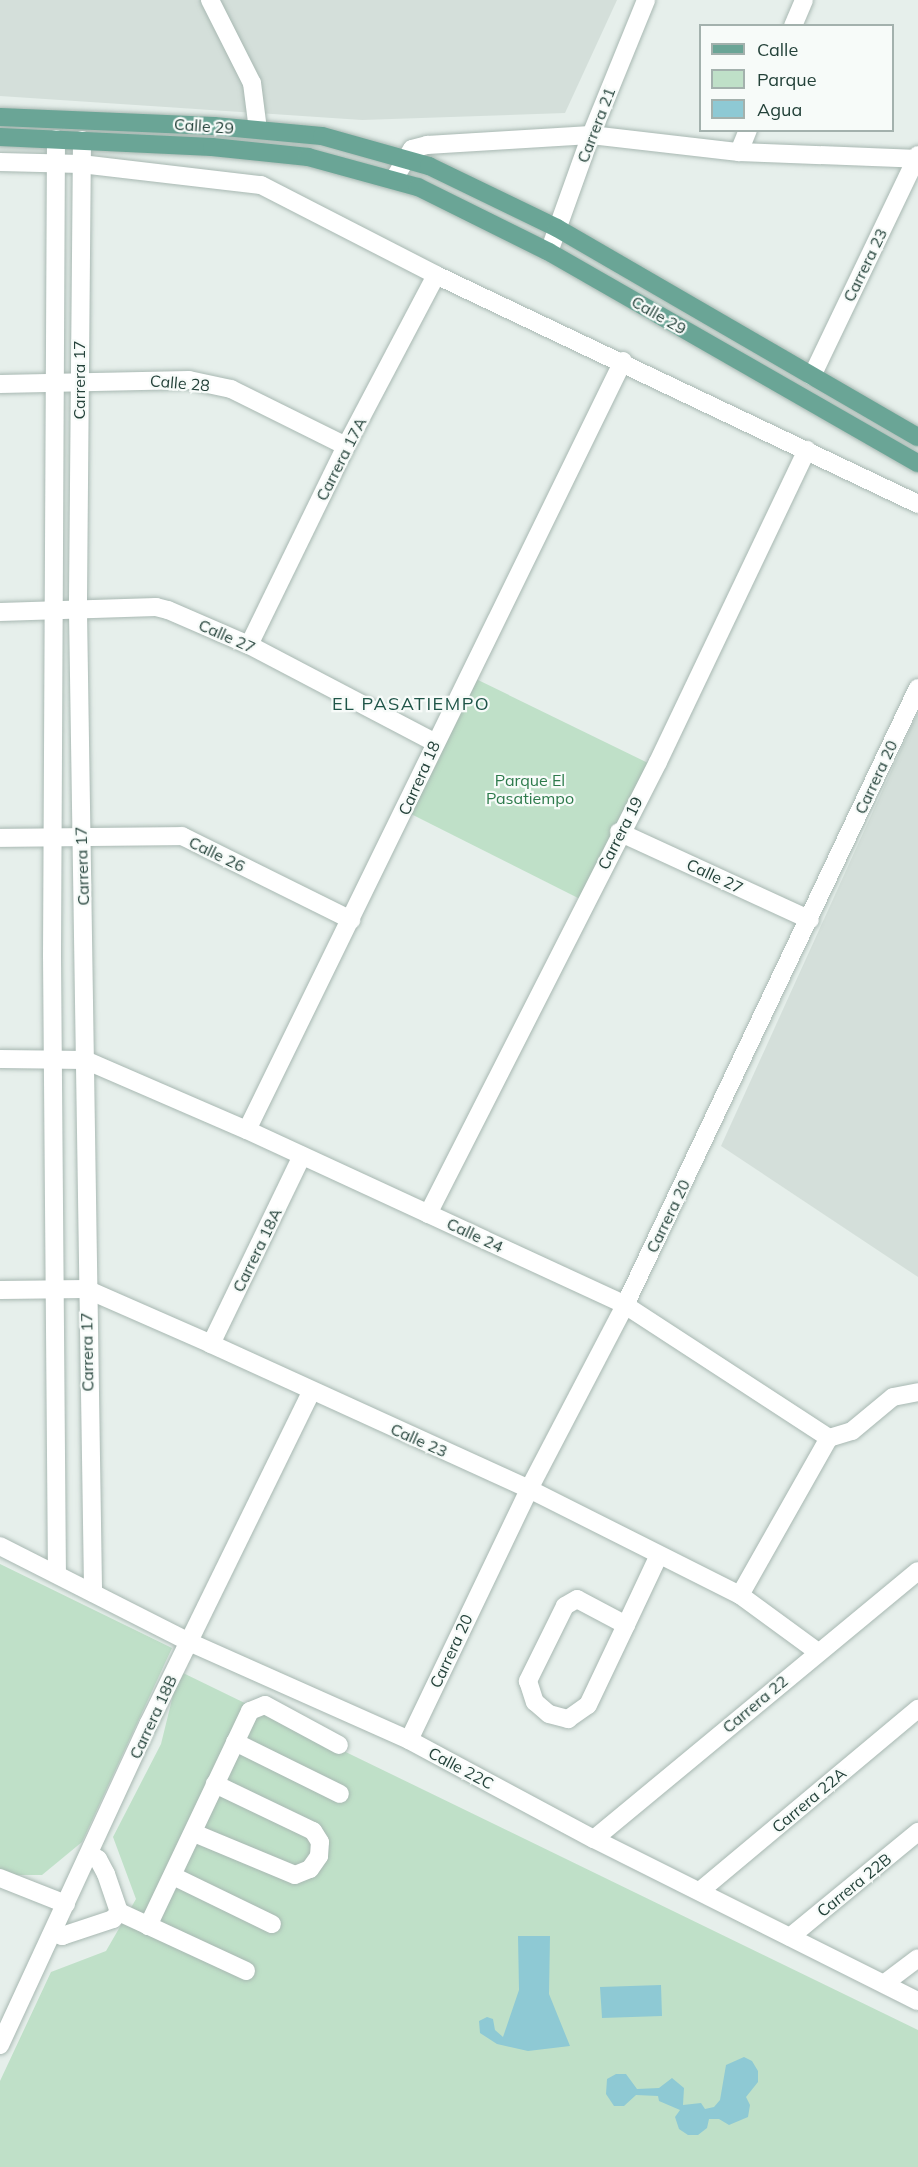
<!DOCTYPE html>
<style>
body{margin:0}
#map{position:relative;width:918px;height:2167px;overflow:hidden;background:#e6efeb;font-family:Mulish,sans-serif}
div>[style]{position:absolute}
.built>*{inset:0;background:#d4dfda}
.green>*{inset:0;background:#bfe0c8}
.water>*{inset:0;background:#8ec9d4}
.roads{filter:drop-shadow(0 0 2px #a8b8b2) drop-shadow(0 0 2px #a8b8b2)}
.minor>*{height:18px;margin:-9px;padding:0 9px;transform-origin:9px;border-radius:9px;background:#fff}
.major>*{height:18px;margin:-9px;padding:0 9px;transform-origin:9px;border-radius:9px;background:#6aa596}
span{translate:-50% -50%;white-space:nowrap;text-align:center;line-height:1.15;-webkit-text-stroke:4.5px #f7fbf9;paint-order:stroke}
.street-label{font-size:16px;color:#24423a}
.park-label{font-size:16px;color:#2d7a4b}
.neighbourhood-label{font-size:18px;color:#1f5548;letter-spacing:1.5px}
.legend{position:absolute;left:699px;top:24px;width:195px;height:108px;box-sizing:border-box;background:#f7fbf9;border:2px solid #a3b1ad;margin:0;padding:8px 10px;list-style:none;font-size:18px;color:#24423a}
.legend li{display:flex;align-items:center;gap:12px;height:30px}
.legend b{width:30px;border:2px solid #a3b1ad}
</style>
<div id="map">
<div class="built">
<i style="clip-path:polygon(0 0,617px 0,565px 113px,362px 120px,0 96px)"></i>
<i style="clip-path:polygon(918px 712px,918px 1277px,721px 1146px)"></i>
</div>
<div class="green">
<i style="clip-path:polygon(476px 679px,648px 763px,580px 899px,411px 814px)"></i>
<i style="clip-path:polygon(0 1564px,172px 1648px,82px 1842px,42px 1875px,13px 1875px,0 1870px)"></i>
<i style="clip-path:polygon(179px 1671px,918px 2030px,918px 2167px,0 2167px,0 2081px,51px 1972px,106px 1951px,136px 1899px,113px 1837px,161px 1744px)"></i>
</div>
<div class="water">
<i style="clip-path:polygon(518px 1936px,550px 1936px,549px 1994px,570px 2046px,528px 2051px,497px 2044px,480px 2033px,479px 2021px,487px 2017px,493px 2019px,495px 2030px,503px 2037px,519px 1990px)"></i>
<i style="clip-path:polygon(661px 1985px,662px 2016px,602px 2018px,600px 1987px)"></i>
<i style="clip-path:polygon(744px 2057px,752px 2061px,758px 2071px,758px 2082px,746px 2097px,750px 2105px,748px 2117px,729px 2125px,719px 2119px,709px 2119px,707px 2128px,698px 2135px,688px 2135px,679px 2129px,675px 2117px,680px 2110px,659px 2101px,658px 2096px,636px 2095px,624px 2106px,614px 2106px,606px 2094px,607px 2079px,616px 2074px,626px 2074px,637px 2089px,659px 2088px,672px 2078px,684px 2088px,683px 2105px,701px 2103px,705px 2109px,714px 2107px,720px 2100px,726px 2065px)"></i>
</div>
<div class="roads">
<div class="minor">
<i style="left:210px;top:0;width:93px;rotate:63.2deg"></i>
<i style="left:252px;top:83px;width:47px;rotate:82.7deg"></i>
<i style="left:793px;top:26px;width:28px;rotate:-67deg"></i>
<i style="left:56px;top:139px;width:817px;rotate:90.28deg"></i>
<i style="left:52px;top:956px;width:618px;rotate:89.54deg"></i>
<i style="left:82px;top:140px;width:471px;rotate:90.5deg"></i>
<i style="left:78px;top:611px;width:982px;rotate:89.12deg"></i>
<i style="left:739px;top:152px;width:24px;rotate:-68deg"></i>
<i style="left:0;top:162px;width:81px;rotate:1.4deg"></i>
<i style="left:81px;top:164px;width:181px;rotate:6.7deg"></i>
<i style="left:261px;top:185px;width:197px;rotate:27.2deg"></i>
<i style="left:436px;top:275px;width:534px;rotate:25.41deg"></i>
<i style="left:394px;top:179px;width:35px;rotate:-59deg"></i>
<i style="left:412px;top:149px;width:16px;rotate:-15deg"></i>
<i style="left:427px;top:145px;width:164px;rotate:-3.5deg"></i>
<i style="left:591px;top:135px;width:149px;rotate:6.6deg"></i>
<i style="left:739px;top:152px;width:179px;rotate:2.2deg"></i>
<i style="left:549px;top:252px;width:124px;rotate:-70.3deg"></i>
<i style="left:591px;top:135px;width:146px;rotate:-67.8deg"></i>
<i style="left:812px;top:376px;width:245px;rotate:-64.4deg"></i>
<i style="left:0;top:384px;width:189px;rotate:-1.2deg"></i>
<i style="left:189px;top:380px;width:43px;rotate:12.1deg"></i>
<i style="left:231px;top:389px;width:128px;rotate:26.4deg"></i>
<i style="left:0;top:612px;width:156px;rotate:-1.8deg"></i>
<i style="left:156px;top:607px;width:12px;rotate:14deg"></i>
<i style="left:168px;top:610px;width:88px;rotate:23.4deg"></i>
<i style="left:249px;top:645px;width:209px;rotate:27.7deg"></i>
<i style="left:249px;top:645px;width:221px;rotate:-64deg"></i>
<i style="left:346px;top:446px;width:193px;rotate:-62.2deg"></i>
<i style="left:619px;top:832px;width:210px;rotate:24.7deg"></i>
<i style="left:0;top:838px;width:182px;rotate:-0.6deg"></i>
<i style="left:182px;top:836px;width:189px;rotate:26.4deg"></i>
<i style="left:0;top:1059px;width:85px;rotate:0.7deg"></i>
<i style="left:85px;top:1060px;width:176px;rotate:23.4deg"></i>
<i style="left:247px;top:1130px;width:417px;rotate:24.8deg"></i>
<i style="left:625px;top:1305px;width:244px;rotate:33.1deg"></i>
<i style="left:829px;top:1438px;width:24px;rotate:-17deg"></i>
<i style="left:852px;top:1431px;width:53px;rotate:-39.7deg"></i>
<i style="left:893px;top:1397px;width:25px;rotate:-11deg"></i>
<i style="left:247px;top:1130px;width:856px;rotate:-63.94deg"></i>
<i style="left:428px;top:1214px;width:507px;rotate:-63.03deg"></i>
<i style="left:658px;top:762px;width:346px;rotate:-64.5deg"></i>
<i style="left:0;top:1290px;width:86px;rotate:-0.7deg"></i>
<i style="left:86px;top:1289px;width:137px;rotate:23.7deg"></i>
<i style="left:211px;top:1344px;width:349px;rotate:24.5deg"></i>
<i style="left:529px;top:1489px;width:236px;rotate:26.7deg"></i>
<i style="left:740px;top:1595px;width:97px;rotate:36.2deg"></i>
<i style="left:211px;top:1344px;width:209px;rotate:-64.2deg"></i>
<i style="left:0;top:1546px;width:212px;rotate:26.9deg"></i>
<i style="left:189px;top:1642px;width:241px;rotate:24deg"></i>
<i style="left:409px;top:1740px;width:210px;rotate:28.2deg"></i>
<i style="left:594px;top:1839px;width:362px;rotate:26.6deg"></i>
<i style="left:740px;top:1595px;width:180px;rotate:-60.5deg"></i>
<i style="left:626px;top:1625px;width:55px;rotate:-152deg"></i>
<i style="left:577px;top:1599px;width:14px;rotate:150deg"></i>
<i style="left:565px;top:1606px;width:84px;rotate:116.3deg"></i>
<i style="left:528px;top:1681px;width:22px;rotate:72deg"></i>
<i style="left:535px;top:1702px;width:18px;rotate:41deg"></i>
<i style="left:549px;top:1714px;width:20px;rotate:15deg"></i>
<i style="left:568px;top:1719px;width:24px;rotate:-35deg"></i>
<i style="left:588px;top:1705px;width:89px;rotate:-64.6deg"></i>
<i style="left:626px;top:1625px;width:77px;rotate:-64.8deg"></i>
<i style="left:409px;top:1740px;width:278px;rotate:-64.4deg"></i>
<i style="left:529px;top:1489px;width:208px;rotate:-62.4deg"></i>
<i style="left:625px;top:1305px;width:683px;rotate:-64.6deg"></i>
<i style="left:235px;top:1742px;width:117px;rotate:26.3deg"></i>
<i style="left:194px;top:1833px;width:109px;rotate:22.6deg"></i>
<i style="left:295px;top:1875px;width:16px;rotate:-22deg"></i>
<i style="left:310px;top:1869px;width:16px;rotate:-55deg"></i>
<i style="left:319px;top:1856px;width:14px;rotate:-86deg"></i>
<i style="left:320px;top:1842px;width:13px;rotate:-122deg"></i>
<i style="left:313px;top:1831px;width:109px;rotate:-154.4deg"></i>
<i style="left:594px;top:1839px;width:420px;rotate:-39.6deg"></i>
<i style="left:173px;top:1876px;width:110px;rotate:25.9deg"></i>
<i style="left:0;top:1878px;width:71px;rotate:21.5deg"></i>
<i style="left:700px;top:1891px;width:284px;rotate:-39.9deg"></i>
<i style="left:119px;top:1912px;width:140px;rotate:24.9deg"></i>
<i style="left:148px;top:1926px;width:238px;rotate:-64.6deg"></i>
<i style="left:250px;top:1711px;width:16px;rotate:-22deg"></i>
<i style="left:265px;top:1705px;width:84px;rotate:28.4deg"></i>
<i style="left:53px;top:1932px;width:10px;rotate:24deg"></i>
<i style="left:62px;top:1936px;width:54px;rotate:-18.4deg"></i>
<i style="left:113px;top:1919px;width:9px;rotate:-49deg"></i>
<i style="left:119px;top:1912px;width:40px;rotate:-108.9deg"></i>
<i style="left:106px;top:1874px;width:17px;rotate:-118deg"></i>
<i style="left:98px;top:1859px;width:9px;rotate:-153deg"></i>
<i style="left:790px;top:1937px;width:166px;rotate:-39.4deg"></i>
<i style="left:885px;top:1983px;width:41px;rotate:-37.1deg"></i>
<i style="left:0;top:2045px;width:355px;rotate:-65.2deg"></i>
<i style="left:149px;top:1723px;width:369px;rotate:-63.9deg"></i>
</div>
<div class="major">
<i style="left:0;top:117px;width:214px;rotate:2.4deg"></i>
<i style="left:214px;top:126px;width:108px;rotate:5.3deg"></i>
<i style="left:322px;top:136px;width:111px;rotate:15.7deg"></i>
<i style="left:429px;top:166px;width:142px;rotate:25.8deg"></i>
<i style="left:557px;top:228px;width:417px;rotate:30.1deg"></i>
<i style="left:0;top:137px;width:212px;rotate:2.7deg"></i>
<i style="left:212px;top:147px;width:97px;rotate:5.9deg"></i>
<i style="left:308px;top:157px;width:114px;rotate:15.3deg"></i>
<i style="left:418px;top:187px;width:146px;rotate:26.4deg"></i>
<i style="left:549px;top:252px;width:425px;rotate:29.8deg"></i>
</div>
</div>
<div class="street-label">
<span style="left:596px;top:125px;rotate:-69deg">Carrera 21</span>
<span style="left:204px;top:126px;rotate:4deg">Calle 29</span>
<span style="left:865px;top:265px;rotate:-64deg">Carrera 23</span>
<span style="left:659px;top:315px;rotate:30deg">Calle 29</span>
<span style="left:79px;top:380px;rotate:-90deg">Carrera 17</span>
<span style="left:180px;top:383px;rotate:5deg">Calle 28</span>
<span style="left:341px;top:459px;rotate:-63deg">Carrera 17A</span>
<span style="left:227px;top:636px;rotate:24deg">Calle 27</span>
<span style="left:876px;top:777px;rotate:-65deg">Carrera 20</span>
<span style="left:419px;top:778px;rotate:-66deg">Carrera 18</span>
<span style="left:620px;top:833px;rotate:-63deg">Carrera 19</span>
<span style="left:217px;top:854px;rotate:26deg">Calle 26</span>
<span style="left:82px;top:866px;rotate:-92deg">Carrera 17</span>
<span style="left:715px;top:876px;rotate:25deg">Calle 27</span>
<span style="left:668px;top:1216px;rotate:-64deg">Carrera 20</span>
<span style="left:475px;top:1235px;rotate:25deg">Calle 24</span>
<span style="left:257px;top:1250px;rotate:-64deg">Carrera 18A</span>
<span style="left:87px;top:1352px;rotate:-91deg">Carrera 17</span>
<span style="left:419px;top:1440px;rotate:24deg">Calle 23</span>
<span style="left:451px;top:1651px;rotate:-65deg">Carrera 20</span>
<span style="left:755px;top:1704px;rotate:-40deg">Carrera 22</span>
<span style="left:153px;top:1717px;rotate:-65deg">Carrera 18B</span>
<span style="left:461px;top:1768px;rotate:28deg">Calle 22C</span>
<span style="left:809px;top:1800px;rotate:-40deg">Carrera 22A</span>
<span style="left:854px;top:1885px;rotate:-39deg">Carrera 22B</span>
</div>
<div class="park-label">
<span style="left:530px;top:789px">Parque El<br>Pasatiempo</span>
</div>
<div class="neighbourhood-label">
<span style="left:411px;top:704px">EL PASATIEMPO</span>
</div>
<ul class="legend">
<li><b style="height:8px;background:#6aa596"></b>Calle</li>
<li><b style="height:16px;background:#bfe0c8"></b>Parque</li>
<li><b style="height:16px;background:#8ec9d4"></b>Agua</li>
</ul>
</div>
